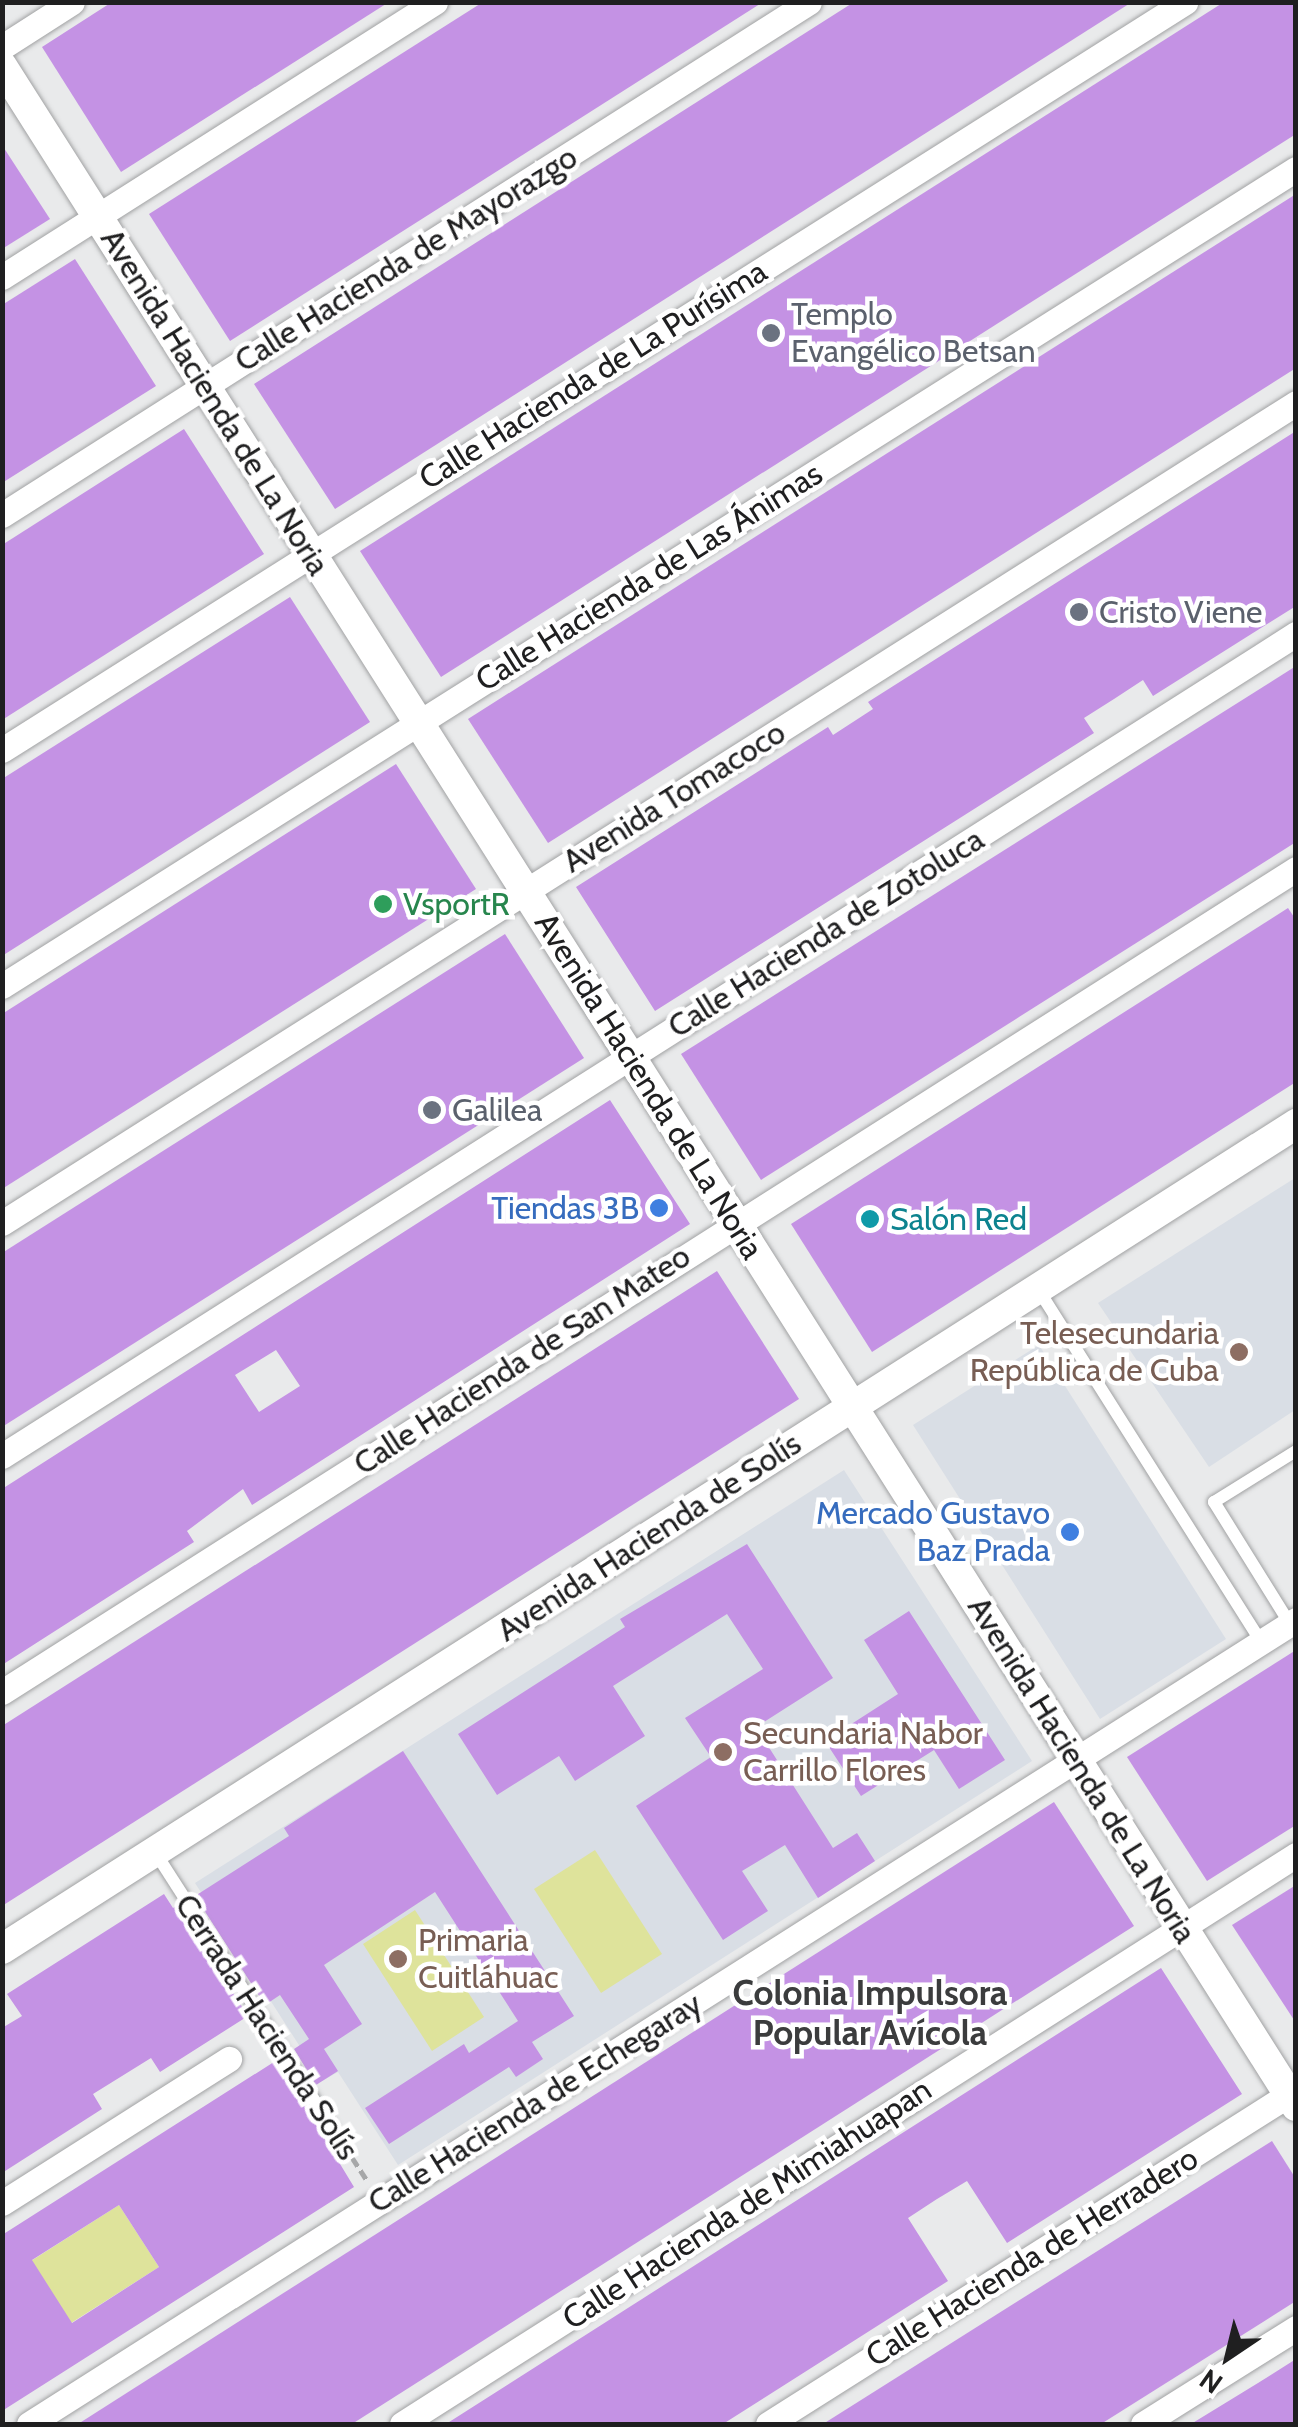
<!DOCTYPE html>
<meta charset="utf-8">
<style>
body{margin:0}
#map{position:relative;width:1298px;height:2427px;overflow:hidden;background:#e9eaeb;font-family:Cabin,sans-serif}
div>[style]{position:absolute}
.built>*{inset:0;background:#d9dee5}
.green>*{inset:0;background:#dee39b}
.building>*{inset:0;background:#c492e4}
.path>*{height:5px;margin-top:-2.5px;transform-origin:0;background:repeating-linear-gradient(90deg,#a6a7a8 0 10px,transparent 0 15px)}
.roads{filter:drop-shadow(0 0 2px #a1a2a3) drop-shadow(0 0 2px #a1a2a3)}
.service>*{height:12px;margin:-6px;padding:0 6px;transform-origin:6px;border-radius:6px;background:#fff}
.minor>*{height:25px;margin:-12.5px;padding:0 12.5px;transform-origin:12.5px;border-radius:12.5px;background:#fff}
.tertiary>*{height:30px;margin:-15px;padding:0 15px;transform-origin:15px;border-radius:15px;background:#fff}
.dots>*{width:28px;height:28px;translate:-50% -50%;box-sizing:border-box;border:5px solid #fff;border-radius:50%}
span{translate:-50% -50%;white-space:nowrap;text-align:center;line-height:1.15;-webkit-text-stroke:9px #fff;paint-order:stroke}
.street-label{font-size:32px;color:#1f1f20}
.worship-label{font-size:32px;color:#5b616d}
.left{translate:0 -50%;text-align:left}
.leisure-label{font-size:32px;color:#27864d}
.shop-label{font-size:32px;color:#366cbe}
.right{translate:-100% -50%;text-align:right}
.culture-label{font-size:32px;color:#0d838f}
.education-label{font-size:32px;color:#785e54}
.neighbourhood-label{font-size:35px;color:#3b3c3d;font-weight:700}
.frame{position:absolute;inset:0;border:5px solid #1f1f20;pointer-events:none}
.north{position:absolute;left:1178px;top:2307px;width:100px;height:100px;-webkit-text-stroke:8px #fff;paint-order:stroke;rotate:215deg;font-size:28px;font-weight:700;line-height:40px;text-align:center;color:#1f1f20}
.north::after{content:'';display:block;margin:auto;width:35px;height:45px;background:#1f1f20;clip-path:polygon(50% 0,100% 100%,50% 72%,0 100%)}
</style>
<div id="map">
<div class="built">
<i style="clip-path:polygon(1295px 1178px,1295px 1410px,1209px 1467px,1098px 1303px)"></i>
<i style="clip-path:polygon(1039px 1345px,1226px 1639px,1100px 1719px,913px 1425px)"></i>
<i style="clip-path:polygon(844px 1470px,1032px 1761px,398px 2165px,338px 2072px,322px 2081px,195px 1883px)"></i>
</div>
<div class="green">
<i style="clip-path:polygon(595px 1850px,662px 1954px,601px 1993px,534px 1889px)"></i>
<i style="clip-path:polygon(415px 1910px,484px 2017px,432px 2051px,363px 1944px)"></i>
<i style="clip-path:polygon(119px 2205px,159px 2267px,71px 2323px,31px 2261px)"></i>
</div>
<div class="building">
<i style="clip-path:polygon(112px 2px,389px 2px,121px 172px,42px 47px)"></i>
<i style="clip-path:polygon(483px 2px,763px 2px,230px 341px,149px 214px)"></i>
<i style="clip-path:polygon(854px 2px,1132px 2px,335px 509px,254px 384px)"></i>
<i style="clip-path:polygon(1224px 2px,1296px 2px,1296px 134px,441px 677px,360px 551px)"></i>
<i style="clip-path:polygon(2px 145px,50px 219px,2px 249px)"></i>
<i style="clip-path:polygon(1296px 194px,1296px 368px,548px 843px,468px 719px)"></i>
<i style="clip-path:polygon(75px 259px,156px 386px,2px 483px,2px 305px)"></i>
<i style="clip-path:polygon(184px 429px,264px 554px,2px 720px,2px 545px)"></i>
<i style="clip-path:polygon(1296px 431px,1296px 606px,1153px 696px,1143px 680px,1114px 699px,1084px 718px,1094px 733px,655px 1011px,576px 887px,828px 727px,833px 735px,873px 709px,868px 702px)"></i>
<i style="clip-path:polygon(290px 597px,370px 722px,2px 956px,2px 779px)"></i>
<i style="clip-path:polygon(1296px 666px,1296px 842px,761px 1180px,681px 1054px)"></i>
<i style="clip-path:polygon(396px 764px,476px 889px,2px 1189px,2px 1014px)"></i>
<i style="clip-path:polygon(1288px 908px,1296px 920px,1296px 1082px,872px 1352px,791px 1224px)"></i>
<i style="clip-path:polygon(505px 934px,584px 1058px,2px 1427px,2px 1253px)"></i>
<i style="clip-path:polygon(evenodd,610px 1100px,690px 1224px,252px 1505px,243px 1489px,187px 1531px,194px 1542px,2px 1665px,2px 1489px,610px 1100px,276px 1350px,300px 1386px,259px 1412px,235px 1375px,276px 1350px)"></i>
<i style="clip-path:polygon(717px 1271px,799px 1399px,2px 1906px,2px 1726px)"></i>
<i style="clip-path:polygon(747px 1544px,833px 1678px,756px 1727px,833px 1848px,857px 1833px,875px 1861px,818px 1898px,785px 1845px,742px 1871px,768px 1911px,723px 1940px,636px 1806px,711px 1757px,685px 1718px,763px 1669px,727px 1614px,613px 1686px,645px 1736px,575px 1781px,559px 1756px,497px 1795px,458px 1734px,625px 1627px,620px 1619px)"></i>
<i style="clip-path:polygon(909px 1611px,1005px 1760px,959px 1789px,934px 1750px,861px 1796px,825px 1741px,898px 1694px,864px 1640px)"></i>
<i style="clip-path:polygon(1296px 1650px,1296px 1825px,1207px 1881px,1127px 1757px)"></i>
<i style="clip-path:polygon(403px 1751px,574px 2016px,532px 2042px,543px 2059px,516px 2077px,509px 2067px,389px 2144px,365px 2108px,464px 2044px,469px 2053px,518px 2021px,435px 1892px,324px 1965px,362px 2024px,324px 2049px,338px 2071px,316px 2085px,294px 2049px,309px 2039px,280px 1995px,265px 2005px,195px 1896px,289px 1836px,284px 1828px)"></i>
<i style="clip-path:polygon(1054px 1802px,1134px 1926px,754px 2168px,352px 2424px,78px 2424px)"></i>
<i style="clip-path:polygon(1296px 1885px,1296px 2023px,1232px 1925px)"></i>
<i style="clip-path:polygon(164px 1894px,173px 1908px,177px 1906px,248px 2016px,160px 2072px,151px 2058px,93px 2094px,102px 2109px,2px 2173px,2px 2028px,22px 2016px,7px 1994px)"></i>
<i style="clip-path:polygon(1161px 1968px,1242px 2094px,1007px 2243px,967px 2181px,937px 2199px,908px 2218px,948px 2281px,723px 2424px,446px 2424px)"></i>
<i style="clip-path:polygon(evenodd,277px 2060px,354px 2187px,2px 2411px,2px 2235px,277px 2060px,119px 2205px,159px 2267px,72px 2323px,32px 2260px,119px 2205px)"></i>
<i style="clip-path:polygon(1272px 2141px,1296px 2179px,1296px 2301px,1263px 2322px,1101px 2424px,823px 2424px)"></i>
<i style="clip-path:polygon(1296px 2359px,1296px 2424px,1191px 2424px,1258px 2383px)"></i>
</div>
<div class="path">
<i style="left:344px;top:2145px;width:44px;rotate:57deg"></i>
</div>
<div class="roads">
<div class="service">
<i style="left:1038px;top:1289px;width:418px;rotate:57.7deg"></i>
<i style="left:1290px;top:1624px;width:144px;rotate:-121.9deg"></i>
<i style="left:1214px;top:1502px;width:97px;rotate:-31.9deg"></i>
<i style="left:155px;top:1852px;width:328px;rotate:57.3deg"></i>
</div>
<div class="minor">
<i style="left:2px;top:47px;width:83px;rotate:-32.7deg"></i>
<i style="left:2px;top:277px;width:513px;rotate:-32.42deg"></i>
<i style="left:2px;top:515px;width:956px;rotate:-32.44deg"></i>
<i style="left:2px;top:750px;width:1400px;rotate:-32.3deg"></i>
<i style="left:2px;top:986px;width:1530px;rotate:-32.27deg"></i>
<i style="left:2px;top:1223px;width:1532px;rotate:-32.36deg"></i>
<i style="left:2px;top:1456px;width:1533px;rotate:-32.43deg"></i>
<i style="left:2px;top:1692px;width:1534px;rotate:-32.46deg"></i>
<i style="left:2px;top:2203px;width:269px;rotate:-32.4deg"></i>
<i style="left:29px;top:2424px;width:1501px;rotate:-32.4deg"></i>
<i style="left:402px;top:2424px;width:1060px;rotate:-32.48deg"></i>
<i style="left:768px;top:2424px;width:625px;rotate:-32.32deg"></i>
<i style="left:1143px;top:2424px;width:181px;rotate:-32.1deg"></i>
</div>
<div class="tertiary">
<i style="left:2px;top:66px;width:2416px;rotate:57.61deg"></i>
<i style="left:2px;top:1949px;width:1535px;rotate:-32.52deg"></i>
</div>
</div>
<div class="dots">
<i style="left:771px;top:333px;background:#6b7280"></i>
<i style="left:1079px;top:612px;background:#6b7280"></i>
<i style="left:383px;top:904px;background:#2e9e5b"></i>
<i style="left:432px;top:1110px;background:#6b7280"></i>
<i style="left:659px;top:1208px;background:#3f7fe0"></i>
<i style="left:870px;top:1219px;background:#0f9aa8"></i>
<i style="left:1239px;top:1352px;background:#8d6e63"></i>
<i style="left:1070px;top:1532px;background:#3f7fe0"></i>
<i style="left:723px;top:1752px;background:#8d6e63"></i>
<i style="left:398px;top:1959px;background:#8d6e63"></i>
</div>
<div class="street-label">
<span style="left:406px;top:259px;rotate:-32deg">Calle Hacienda de Mayorazgo</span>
<span style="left:593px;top:375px;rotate:-32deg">Calle Hacienda de La Purísima</span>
<span style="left:215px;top:402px;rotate:58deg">Avenida Hacienda de La Noria</span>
<span style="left:649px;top:577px;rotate:-32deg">Calle Hacienda de Las Ánimas</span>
<span style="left:674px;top:797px;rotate:-32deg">Avenida Tomacoco</span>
<span style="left:826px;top:933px;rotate:-32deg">Calle Hacienda de Zotoluca</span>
<span style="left:649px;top:1086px;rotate:58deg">Avenida Hacienda de La Noria</span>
<span style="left:522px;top:1360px;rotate:-33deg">Calle Hacienda de San Mateo</span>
<span style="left:649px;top:1537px;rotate:-33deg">Avenida Hacienda de Solís</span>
<span style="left:1082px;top:1770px;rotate:58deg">Avenida Hacienda de La Noria</span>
<span style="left:267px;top:2027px;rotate:57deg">Cerrada Hacienda Solís</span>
<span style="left:535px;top:2103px;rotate:-32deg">Calle Hacienda de Echegaray</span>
<span style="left:747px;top:2204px;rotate:-33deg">Calle Hacienda de Mimiahuapan</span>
<span style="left:1032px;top:2257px;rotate:-32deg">Calle Hacienda de Herradero</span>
</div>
<div class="worship-label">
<span class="left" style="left:791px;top:333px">Templo<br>Evangélico Betsan</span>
<span class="left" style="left:1099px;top:612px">Cristo Viene</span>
<span class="left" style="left:452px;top:1110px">Galilea</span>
</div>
<div class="leisure-label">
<span class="left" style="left:403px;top:904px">VsportR</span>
</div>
<div class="shop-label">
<span class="right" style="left:639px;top:1208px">Tiendas 3B</span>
<span class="right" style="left:1050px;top:1532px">Mercado Gustavo<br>Baz Prada</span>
</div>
<div class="culture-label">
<span class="left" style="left:890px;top:1219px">Salón Red</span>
</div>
<div class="education-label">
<span class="right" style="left:1219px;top:1352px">Telesecundaria<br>República de Cuba</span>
<span class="left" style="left:743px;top:1752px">Secundaria Nabor<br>Carrillo Flores</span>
<span class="left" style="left:418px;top:1959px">Primaria<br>Cuitláhuac</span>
</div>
<div class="neighbourhood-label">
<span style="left:870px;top:2013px">Colonia Impulsora<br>Popular Avícola</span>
</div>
<div class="frame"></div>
<div class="north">N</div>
</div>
